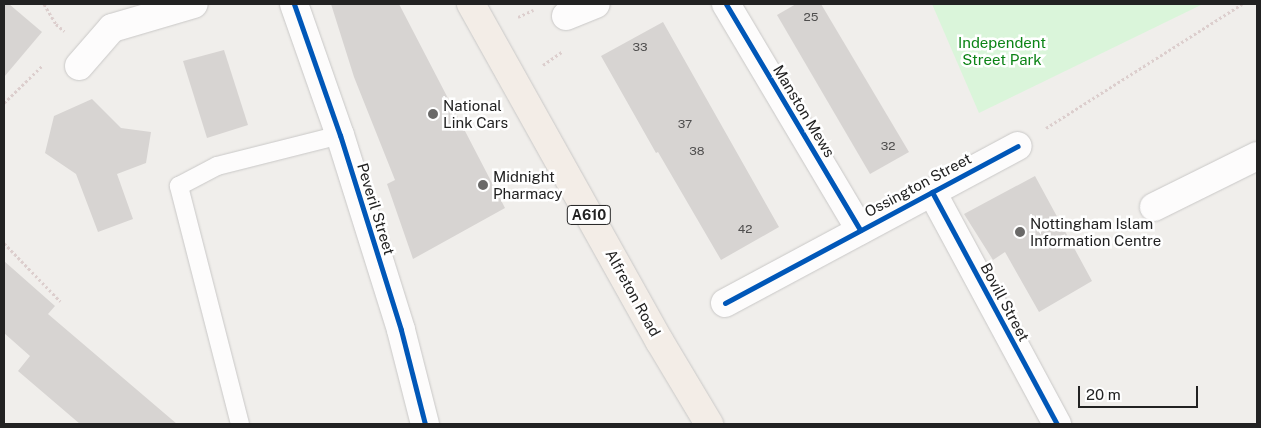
<!DOCTYPE html>
<style>
body{margin:0}
#map{position:relative;width:1261px;height:428px;overflow:hidden;background:#f0eeeb;font-family:"Public Sans",sans-serif}
div>[style]{position:absolute}
.park>*{inset:0;background:#daf5da}
.building>*{inset:0;background:#d7d4d2}
.path>*{height:3px;margin-top:-1.5px;transform-origin:0;background:repeating-linear-gradient(90deg,#dccecd 0 2.5px,transparent 0 5px)}
.roads{filter:drop-shadow(0 0 1px #c9c8c7) drop-shadow(0 0 1px #c9c8c7)}
.lane>*{height:18px;margin:-9px;padding:0 9px;transform-origin:9px;border-radius:9px;background:#fdfcfc}
.street>*{height:28px;margin:-14px;padding:0 14px;transform-origin:14px;border-radius:14px;background:#fdfcfc}
.primary>*{height:28px;margin:-14px;padding:0 14px;transform-origin:14px;border-radius:14px;background:#f3ede7}
.cycleway>*{height:5px;margin:-2.5px;padding:0 2.5px;transform-origin:2.5px;border-radius:2.5px;background:#0057b8}
.dots>*{width:14px;height:14px;translate:-50% -50%;box-sizing:border-box;border:2px solid #fff;border-radius:50%}
span{translate:-50% -50%;white-space:nowrap;text-align:center;line-height:1.15;-webkit-text-stroke:5px #fff;paint-order:stroke}
.number-label{font-size:12px;color:#4f4e4e}
.number-label span{-webkit-text-stroke-width:0}
.shield-label span{padding:1px 4px;background:#fff;border:1px solid;border-radius:4px;-webkit-text-stroke-width:0}
.shield-label{font-size:14px;color:#222;font-weight:700}
.park-label{font-size:15px;color:#0c8416}
.poi-label{font-size:15px;color:#222}
.left{translate:0 -50%;text-align:left}
.street-label{font-size:15px;color:#222}
.frame{position:absolute;inset:0;border:5px solid #222;pointer-events:none}
.scale{position:absolute;left:1078px;top:386px;width:120px;height:22px;box-sizing:border-box;border:2px solid #222;border-top:0;padding-left:6px;font-size:15px;line-height:18px;white-space:nowrap;color:#222;-webkit-text-stroke:4px #fff;paint-order:stroke}
</style>
<div id="map">
<div class="park">
<i style="clip-path:polygon(932px 4px,1203px 4px,979px 113px)"></i>
</div>
<div class="building">
<i style="clip-path:polygon(4px 4px,9px 4px,42px 32px,4px 77px)"></i>
<i style="clip-path:polygon(331px 4px,399px 4px,505px 208px,413px 259px,387px 184px,395px 180px,354px 77px)"></i>
<i style="clip-path:polygon(796px 4px,821px 4px,909px 152px,870px 174px,777px 15px)"></i>
<i style="clip-path:polygon(663px 22px,779px 227px,721px 260px,658px 152px,656px 153px,601px 56px)"></i>
<i style="clip-path:polygon(224px 50px,248px 125px,207px 138px,183px 61px)"></i>
<i style="clip-path:polygon(92px 99px,121px 128px,151px 132px,146px 163px,117px 174px,133px 219px,98px 232px,76px 174px,45px 153px,54px 116px)"></i>
<i style="clip-path:polygon(1035px 176px,1092px 281px,1039px 312px,1005px 252px,993px 260px,964px 214px)"></i>
<i style="clip-path:polygon(4px 261px,55px 306px,48px 314px,177px 424px,80px 424px,18px 371px,30px 356px,4px 333px)"></i>
</div>
<div class="path">
<i style="left:44px;top:4px;width:23px;rotate:59deg"></i>
<i style="left:56px;top:24px;width:11px;rotate:41deg"></i>
<i style="left:518px;top:17px;width:17px;rotate:-25deg"></i>
<i style="left:543px;top:65px;width:24px;rotate:-35deg"></i>
<i style="left:4px;top:103px;width:54px;rotate:-44.3deg"></i>
<i style="left:1046px;top:128px;width:232px;rotate:-32.3deg"></i>
<i style="left:4px;top:243px;width:81px;rotate:46deg"></i>
</div>
<div class="roads">
<div class="lane">
<i style="left:240px;top:424px;width:246px;rotate:-104.4deg"></i>
<i style="left:179px;top:186px;width:43px;rotate:-27.8deg"></i>
<i style="left:217px;top:166px;width:127px;rotate:-14.1deg"></i>
</div>
<div class="street">
<i style="left:294px;top:4px;width:139px;rotate:70.7deg"></i>
<i style="left:340px;top:135px;width:204px;rotate:72.6deg"></i>
<i style="left:401px;top:330px;width:97px;rotate:75.7deg"></i>
<i style="left:726px;top:4px;width:263px;rotate:59.3deg"></i>
<i style="left:566px;top:16px;width:32px;rotate:-22deg"></i>
<i style="left:79px;top:66px;width:50px;rotate:-49deg"></i>
<i style="left:112px;top:28px;width:85px;rotate:-16.3deg"></i>
<i style="left:932px;top:192px;width:264px;rotate:61.7deg"></i>
<i style="left:1154px;top:207px;width:115px;rotate:-26.3deg"></i>
<i style="left:725px;top:303px;width:332px;rotate:-28.2deg"></i>
</div>
<div class="primary">
<i style="left:471px;top:4px;width:387px;rotate:60.8deg"></i>
<i style="left:660px;top:342px;width:96px;rotate:59.1deg"></i>
</div>
</div>
<div class="cycleway">
<i style="left:294px;top:4px;width:139px;rotate:70.7deg"></i>
<i style="left:340px;top:135px;width:204px;rotate:72.6deg"></i>
<i style="left:401px;top:330px;width:97px;rotate:75.7deg"></i>
<i style="left:726px;top:4px;width:263px;rotate:59.3deg"></i>
<i style="left:932px;top:192px;width:264px;rotate:61.7deg"></i>
<i style="left:725px;top:303px;width:332px;rotate:-28.2deg"></i>
</div>
<div class="dots">
<i style="left:433px;top:114px;background:#6a6968"></i>
<i style="left:483px;top:185px;background:#6a6968"></i>
<i style="left:1020px;top:232px;background:#6a6968"></i>
</div>
<div class="number-label">
<span style="left:811px;top:18px">25</span>
<span style="left:640px;top:48px">33</span>
<span style="left:685px;top:125px">37</span>
<span style="left:888px;top:147px">32</span>
<span style="left:697px;top:152px">38</span>
<span style="left:745px;top:230px">42</span>
</div>
<div class="shield-label">
<span style="left:589px;top:215px">A610</span>
</div>
<div class="park-label">
<span style="left:1002px;top:51px">Independent<br>Street Park</span>
</div>
<div class="poi-label">
<span class="left" style="left:443px;top:114px">National<br>Link Cars</span>
<span class="left" style="left:493px;top:185px">Midnight<br>Pharmacy</span>
<span class="left" style="left:1030px;top:232px">Nottingham Islam<br>Information Centre</span>
</div>
<div class="street-label">
<span style="left:804px;top:111px;rotate:59deg">Manston Mews</span>
<span style="left:918px;top:185px;rotate:-28deg">Ossington Street</span>
<span style="left:376px;top:209px;rotate:73deg">Peveril Street</span>
<span style="left:633px;top:293px;rotate:61deg">Alfreton Road</span>
<span style="left:1005px;top:302px;rotate:62deg">Bovill Street</span>
</div>
<div class="frame"></div>
<div class="scale">20 m</div>
</div>
